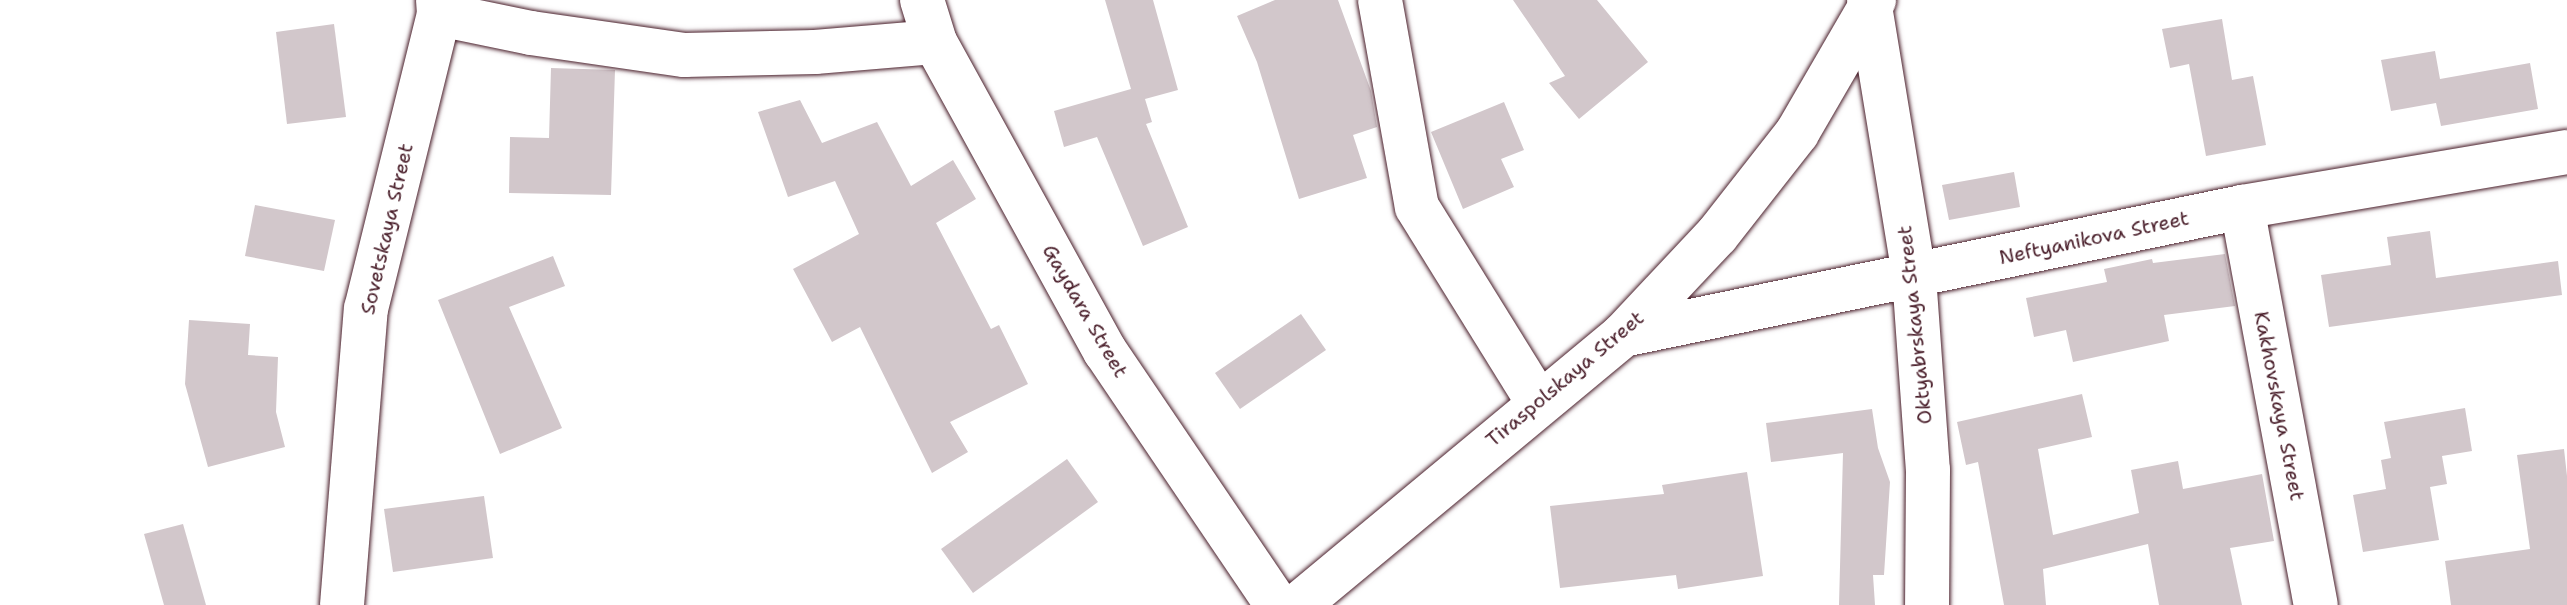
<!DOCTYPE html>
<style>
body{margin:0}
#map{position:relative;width:2567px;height:605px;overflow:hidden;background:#fff;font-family:"Shantell Sans",sans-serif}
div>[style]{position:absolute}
.building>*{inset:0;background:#d2c7cb}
.roads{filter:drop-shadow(0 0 2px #4a1f2b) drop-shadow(0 0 2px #4a1f2b)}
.minor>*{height:44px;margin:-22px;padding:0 22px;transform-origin:22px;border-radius:22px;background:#fff}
span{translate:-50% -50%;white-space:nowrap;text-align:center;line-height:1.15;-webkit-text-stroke:8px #fff;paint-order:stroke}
.street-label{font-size:20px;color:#4a1f2b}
</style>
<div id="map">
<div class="building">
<i style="clip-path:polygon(1105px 0,1153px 0,1178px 90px,1145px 99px,1152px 122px,1146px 124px,1188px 227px,1143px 246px,1097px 137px,1064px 147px,1054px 111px,1131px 89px)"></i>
<i style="clip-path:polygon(1275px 0,1338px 0,1371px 91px,1377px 127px,1353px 135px,1367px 178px,1299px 199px,1257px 62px,1237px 16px)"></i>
<i style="clip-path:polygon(1513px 0,1597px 0,1648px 62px,1579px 119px,1549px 83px,1565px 76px)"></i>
<i style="clip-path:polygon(2222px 19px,2232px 80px,2253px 76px,2266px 145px,2206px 156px,2189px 64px,2170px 68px,2162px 29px)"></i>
<i style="clip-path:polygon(334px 24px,346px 117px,287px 124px,276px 32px)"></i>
<i style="clip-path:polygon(2435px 51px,2440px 79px,2530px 63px,2538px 109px,2441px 126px,2436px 103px,2391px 111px,2381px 60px)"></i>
<i style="clip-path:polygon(551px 68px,615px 70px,611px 195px,509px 193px,510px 137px,549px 138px)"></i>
<i style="clip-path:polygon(800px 100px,822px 143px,877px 122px,911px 186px,953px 160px,976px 199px,936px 223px,991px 329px,999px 325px,1028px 384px,950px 422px,968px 452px,932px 473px,860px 327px,832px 342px,793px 269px,859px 234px,835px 181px,788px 197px,758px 112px)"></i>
<i style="clip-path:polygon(1504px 102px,1524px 150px,1501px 159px,1514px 187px,1463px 209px,1431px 132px)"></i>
<i style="clip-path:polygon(2014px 172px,2020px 207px,1949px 220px,1942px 185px)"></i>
<i style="clip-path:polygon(255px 205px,335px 220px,324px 271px,245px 256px)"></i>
<i style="clip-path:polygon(2430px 231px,2436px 278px,2558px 261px,2562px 295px,2329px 327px,2321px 275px,2391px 265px,2387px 237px)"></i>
<i style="clip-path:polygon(2225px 254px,2235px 306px,2164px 315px,2169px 341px,2073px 362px,2066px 330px,2034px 337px,2026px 298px,2107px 282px,2104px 269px,2152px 259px,2153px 263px)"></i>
<i style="clip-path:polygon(553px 256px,565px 286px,509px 307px,562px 428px,500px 454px,438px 300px)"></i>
<i style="clip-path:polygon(1301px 314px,1326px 350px,1240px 409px,1215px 373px)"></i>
<i style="clip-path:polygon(189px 320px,250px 324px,248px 355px,278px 357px,276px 412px,285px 447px,208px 467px,185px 384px)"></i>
<i style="clip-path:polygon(2082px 394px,2092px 437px,2038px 449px,2053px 535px,2139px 513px,2131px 470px,2178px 461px,2183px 489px,2262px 474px,2274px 541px,2230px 548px,2242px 605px,2159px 605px,2148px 544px,2043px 569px,2046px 605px,2004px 605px,1978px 462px,1966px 465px,1957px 422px)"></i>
<i style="clip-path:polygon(2465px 408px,2472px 451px,2442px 456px,2447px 484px,2430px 487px,2439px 540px,2363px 552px,2353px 495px,2386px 489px,2381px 460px,2391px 458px,2384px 422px)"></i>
<i style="clip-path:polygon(1872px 409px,1878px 448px,1890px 482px,1884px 575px,1873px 575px,1875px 605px,1839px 605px,1843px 453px,1771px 462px,1766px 423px)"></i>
<i style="clip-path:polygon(2564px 449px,2567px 476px,2567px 605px,2451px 605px,2445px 561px,2530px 549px,2517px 455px)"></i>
<i style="clip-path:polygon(1067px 459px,1098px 502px,973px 593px,941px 549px)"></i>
<i style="clip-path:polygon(1747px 472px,1763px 576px,1678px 589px,1676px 575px,1560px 588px,1550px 506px,1664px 494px,1662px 485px)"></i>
<i style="clip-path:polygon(484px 496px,493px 558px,393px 572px,384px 509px)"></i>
<i style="clip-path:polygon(183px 524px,206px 605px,164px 605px,144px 534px)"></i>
</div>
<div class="roads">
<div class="minor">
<i style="left:922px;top:0;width:44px;rotate:72.8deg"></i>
<i style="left:935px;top:42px;width:353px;rotate:61.2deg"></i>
<i style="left:1105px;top:351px;width:307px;rotate:55.9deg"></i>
<i style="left:1380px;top:0;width:210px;rotate:79.9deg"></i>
<i style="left:1417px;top:207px;width:229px;rotate:58.2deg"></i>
<i style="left:1869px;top:0;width:280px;rotate:80.7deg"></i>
<i style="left:1914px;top:276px;width:195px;rotate:85.9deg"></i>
<i style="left:1928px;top:470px;width:135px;rotate:90.4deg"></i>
<i style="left:439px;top:14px;width:94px;rotate:11.7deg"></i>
<i style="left:531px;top:33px;width:155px;rotate:8.2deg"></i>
<i style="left:684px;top:55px;width:131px;rotate:-1.3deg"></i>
<i style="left:815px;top:52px;width:120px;rotate:-4.8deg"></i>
<i style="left:2242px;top:207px;width:405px;rotate:79.5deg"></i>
<i style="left:1623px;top:335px;width:632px;rotate:-11.68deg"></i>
<i style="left:2242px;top:207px;width:330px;rotate:-9.6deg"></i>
<i style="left:342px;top:605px;width:297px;rotate:-85.4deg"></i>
<i style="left:366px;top:309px;width:304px;rotate:-76.1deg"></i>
<i style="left:439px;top:14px;width:14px;rotate:-94deg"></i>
<i style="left:1298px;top:605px;width:423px;rotate:-39.7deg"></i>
<i style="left:1623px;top:335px;width:137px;rotate:-46.8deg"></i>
<i style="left:1717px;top:235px;width:130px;rotate:-51.9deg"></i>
<i style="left:1797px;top:133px;width:154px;rotate:-59.9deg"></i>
</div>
</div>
<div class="street-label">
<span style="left:387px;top:229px;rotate:-77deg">Sovetskaya Street</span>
<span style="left:2094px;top:238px;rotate:-12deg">Neftyanikova Street</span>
<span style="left:1085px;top:311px;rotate:60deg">Gaydara Street</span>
<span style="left:1915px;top:325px;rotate:-96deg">Oktyabrskaya Street</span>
<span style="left:1565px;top:379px;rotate:-40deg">Tiraspolskaya Street</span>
<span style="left:2279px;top:406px;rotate:79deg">Kakhovskaya Street</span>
</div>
</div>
